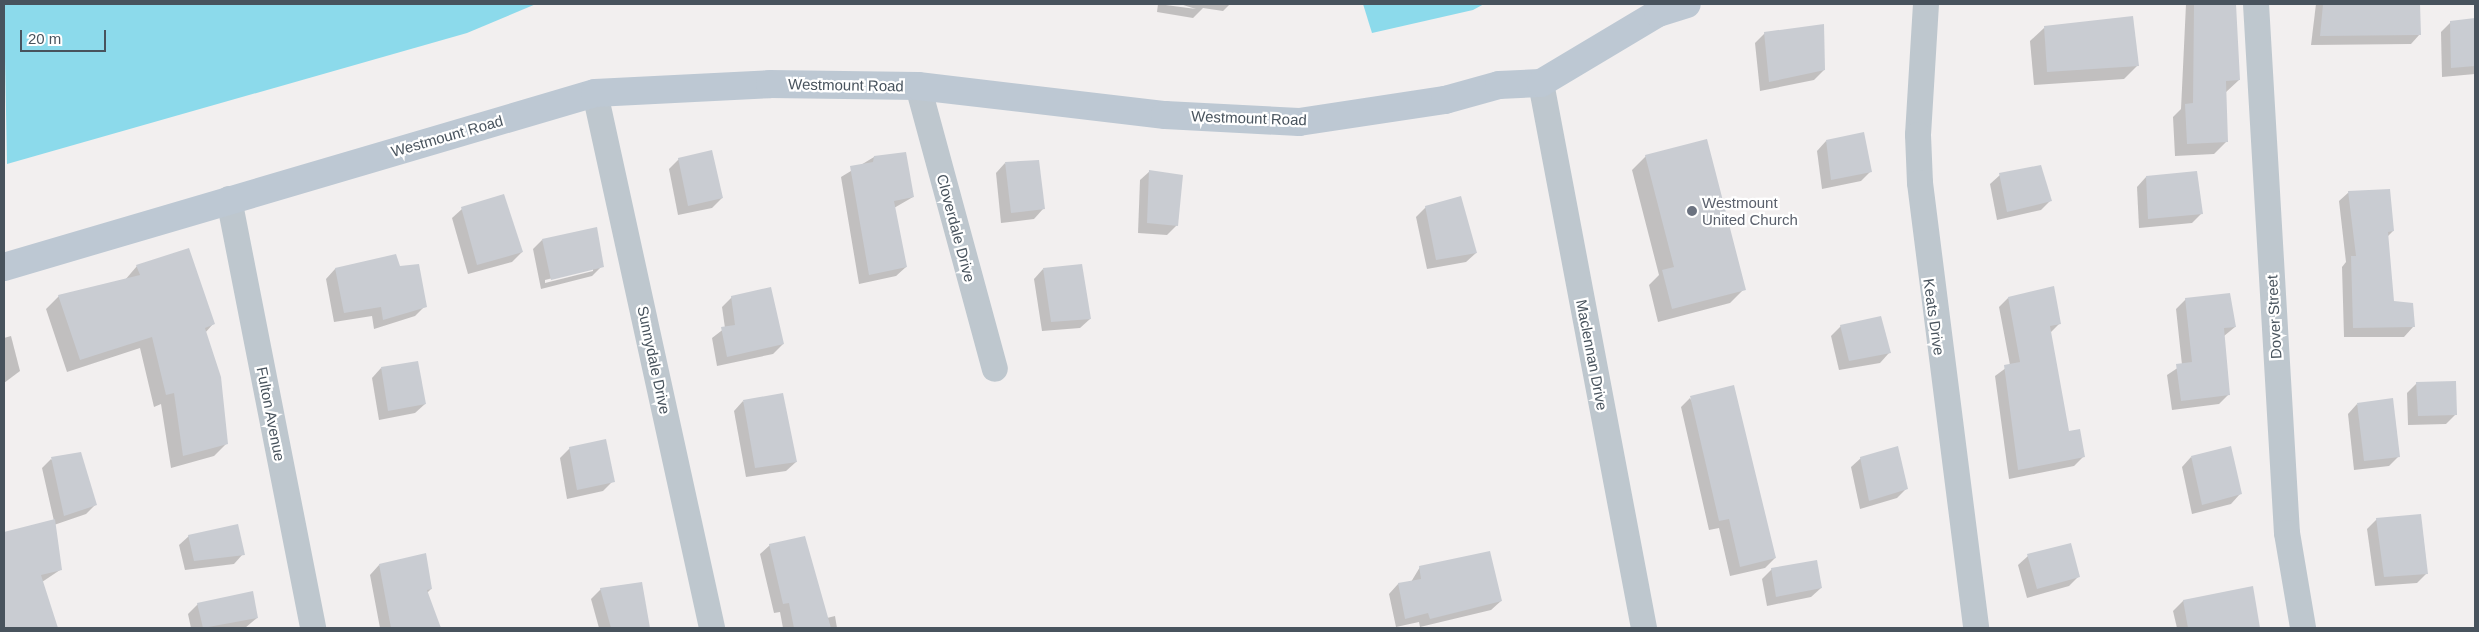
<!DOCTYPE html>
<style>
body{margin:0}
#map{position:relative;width:2479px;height:632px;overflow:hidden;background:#f2efef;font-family:Helvetica,sans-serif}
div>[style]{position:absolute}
.water>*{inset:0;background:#8cdaeb}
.shadow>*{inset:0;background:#0003}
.building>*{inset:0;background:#c9ccd2}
.minor>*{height:26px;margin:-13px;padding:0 13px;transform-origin:13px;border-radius:13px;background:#bec7ce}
.secondary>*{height:28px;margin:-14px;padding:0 14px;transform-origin:14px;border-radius:14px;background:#bdc8d3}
.dots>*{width:14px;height:14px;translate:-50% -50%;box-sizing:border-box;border:2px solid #fff;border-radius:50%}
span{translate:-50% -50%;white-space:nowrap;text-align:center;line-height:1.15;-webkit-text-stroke:4.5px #fff;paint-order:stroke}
.street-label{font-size:15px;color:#48535d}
.worship-label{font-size:15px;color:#5b616d}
.left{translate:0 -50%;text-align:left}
.frame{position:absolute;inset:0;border:5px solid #48535d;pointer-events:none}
.scale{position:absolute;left:20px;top:30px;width:86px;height:22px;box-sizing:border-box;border:2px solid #48535d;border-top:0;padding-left:6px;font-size:15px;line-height:18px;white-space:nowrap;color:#48535d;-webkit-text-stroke:4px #fff;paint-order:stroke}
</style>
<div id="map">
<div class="water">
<i style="clip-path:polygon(4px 4px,536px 4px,467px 33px,7px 164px)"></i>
<i style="clip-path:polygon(1363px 4px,1484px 4px,1473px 10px,1372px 33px)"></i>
</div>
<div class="shadow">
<i style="clip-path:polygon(1158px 4px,1196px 9px,1180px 4px,1230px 4px,1223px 11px,1203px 8px,1193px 18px,1157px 12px)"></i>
<i style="clip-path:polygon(2186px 4px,2235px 4px,2239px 80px,2225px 93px,2227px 141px,2214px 154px,2175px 156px,2173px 117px,2181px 109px)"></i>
<i style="clip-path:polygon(2316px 4px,2419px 4px,2420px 34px,2411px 44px,2311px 45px)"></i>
<i style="clip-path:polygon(2475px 19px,2475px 74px,2442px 77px,2441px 32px,2451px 22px)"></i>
<i style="clip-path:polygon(2044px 28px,2138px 65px,2124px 79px,2034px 85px,2030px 41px)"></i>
<i style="clip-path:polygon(1765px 33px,1824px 70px,1814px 80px,1760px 91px,1755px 43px)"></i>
<i style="clip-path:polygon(1826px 141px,1871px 171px,1861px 181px,1822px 189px,1817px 151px)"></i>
<i style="clip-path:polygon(1646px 156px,1744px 289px,1730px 303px,1658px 322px,1649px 285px,1659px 275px,1632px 170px)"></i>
<i style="clip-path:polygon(874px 157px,913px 197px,894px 208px,906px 267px,896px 276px,859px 284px,841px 177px)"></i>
<i style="clip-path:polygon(679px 159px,722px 198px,712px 208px,678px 215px,669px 169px)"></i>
<i style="clip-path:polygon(1005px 163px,1043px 209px,1034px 219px,1001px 223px,996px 173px)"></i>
<i style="clip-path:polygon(1150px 171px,1177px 225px,1167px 235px,1138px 233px,1140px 180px)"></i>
<i style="clip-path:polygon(2000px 175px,2051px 200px,2041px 210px,1997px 220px,1990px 184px)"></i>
<i style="clip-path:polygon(2146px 177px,2201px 214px,2192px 223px,2139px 228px,2137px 187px)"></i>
<i style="clip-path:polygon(2349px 192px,2393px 231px,2387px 237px,2392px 302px,2413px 327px,2404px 337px,2344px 337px,2342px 267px,2346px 262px,2339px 201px)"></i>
<i style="clip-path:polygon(1426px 207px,1476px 253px,1466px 262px,1427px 269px,1416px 217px)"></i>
<i style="clip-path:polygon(462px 209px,522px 252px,512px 262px,468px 274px,452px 218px)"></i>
<i style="clip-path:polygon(evenodd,542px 240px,602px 266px,592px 276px,541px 289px,533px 249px,542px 240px,593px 268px,593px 271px,545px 283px,545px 280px,593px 268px)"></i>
<i style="clip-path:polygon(137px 266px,213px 324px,205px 333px,226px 444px,214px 456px,171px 468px,161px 404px,154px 407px,140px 348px,67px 372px,46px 309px,59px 296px,125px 280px)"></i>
<i style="clip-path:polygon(399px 267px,425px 306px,415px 316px,374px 329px,372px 316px,334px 322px,326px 279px,335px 269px)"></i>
<i style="clip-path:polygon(1043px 269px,1090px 319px,1080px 328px,1042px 331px,1034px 279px)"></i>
<i style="clip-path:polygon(732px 297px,783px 344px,773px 354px,717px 366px,712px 338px,725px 328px,722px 307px)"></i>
<i style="clip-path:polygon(2008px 298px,2060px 323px,2050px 333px,2068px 433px,2083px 457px,2074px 466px,2009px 479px,1995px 376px,2010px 365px,1999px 307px)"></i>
<i style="clip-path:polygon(2186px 299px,2235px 327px,2224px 336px,2229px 394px,2219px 404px,2172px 410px,2167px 375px,2182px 365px,2176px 309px)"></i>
<i style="clip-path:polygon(1841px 326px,1889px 353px,1880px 363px,1839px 370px,1831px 336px)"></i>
<i style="clip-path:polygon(11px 336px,20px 371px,4px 383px,4px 338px)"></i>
<i style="clip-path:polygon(381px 368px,425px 404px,415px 413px,379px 420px,372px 378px)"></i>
<i style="clip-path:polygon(2417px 383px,2456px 414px,2446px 424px,2408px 425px,2407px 393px)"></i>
<i style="clip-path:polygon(1690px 398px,1775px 558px,1765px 568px,1730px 576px,1719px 528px,1709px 530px,1681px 407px)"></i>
<i style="clip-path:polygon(743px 401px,796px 462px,786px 471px,746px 477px,734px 411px)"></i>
<i style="clip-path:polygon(2357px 404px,2399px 456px,2389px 466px,2354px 470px,2348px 414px)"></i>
<i style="clip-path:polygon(570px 448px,613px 481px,603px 491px,567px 499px,560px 458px)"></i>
<i style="clip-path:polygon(2191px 457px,2240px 494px,2231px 504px,2192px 514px,2182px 467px)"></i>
<i style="clip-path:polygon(1861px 458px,1906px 489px,1897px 498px,1860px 509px,1851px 467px)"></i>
<i style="clip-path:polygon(51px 459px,96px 504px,86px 514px,54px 525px,60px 570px,42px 582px,56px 628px,4px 628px,4px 533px,54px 521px,42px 468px)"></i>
<i style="clip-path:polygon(2377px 519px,2427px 573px,2417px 583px,2375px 586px,2367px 529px)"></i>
<i style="clip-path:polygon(189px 536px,243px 554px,234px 564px,185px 570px,179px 545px)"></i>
<i style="clip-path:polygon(770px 545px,827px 618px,835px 616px,837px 628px,783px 628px,780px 612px,774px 613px,760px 554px)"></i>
<i style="clip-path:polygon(2028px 556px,2079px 576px,2069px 586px,2027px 598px,2018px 565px)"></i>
<i style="clip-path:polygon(379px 565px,431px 589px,427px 593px,439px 628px,380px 628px,370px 575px)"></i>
<i style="clip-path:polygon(1420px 567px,1501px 601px,1491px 610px,1420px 627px,1419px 622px,1396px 627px,1389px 594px,1398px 584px,1411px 582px)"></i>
<i style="clip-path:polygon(1772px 569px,1821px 588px,1811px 597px,1767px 606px,1762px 579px)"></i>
<i style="clip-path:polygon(641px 583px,649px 628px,599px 628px,591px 599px,601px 589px)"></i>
<i style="clip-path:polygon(2252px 588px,2258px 628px,2177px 628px,2173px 611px,2183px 601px)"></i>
<i style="clip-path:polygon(198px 604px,257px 618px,245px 628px,191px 628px,188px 614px)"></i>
</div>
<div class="building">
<i style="clip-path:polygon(2194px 4px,2236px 4px,2240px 80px,2226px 81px,2228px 142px,2187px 144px,2185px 104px,2193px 103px)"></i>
<i style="clip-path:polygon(2323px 4px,2420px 4px,2421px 35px,2320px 36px)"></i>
<i style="clip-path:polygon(2133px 16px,2139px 66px,2047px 72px,2044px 26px)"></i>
<i style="clip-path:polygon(2475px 18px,2475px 66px,2451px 68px,2450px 21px)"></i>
<i style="clip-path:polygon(1824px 24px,1825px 70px,1769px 82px,1764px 32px)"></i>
<i style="clip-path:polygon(1864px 132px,1872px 172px,1831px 180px,1826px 140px)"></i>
<i style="clip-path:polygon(1707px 139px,1746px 290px,1672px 309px,1662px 270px,1674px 267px,1645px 155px)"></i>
<i style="clip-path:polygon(712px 150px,723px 198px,688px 206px,678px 158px)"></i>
<i style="clip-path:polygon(906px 152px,914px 197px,894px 201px,907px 267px,869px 275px,850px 166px,873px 162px,874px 156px)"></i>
<i style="clip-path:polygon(1039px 160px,1045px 209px,1011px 213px,1005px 162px)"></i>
<i style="clip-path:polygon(2041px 165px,2052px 201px,2007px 212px,1999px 173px)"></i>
<i style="clip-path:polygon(1149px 170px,1183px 175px,1178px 226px,1147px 223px)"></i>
<i style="clip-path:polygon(2197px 171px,2203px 214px,2148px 219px,2146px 176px)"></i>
<i style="clip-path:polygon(2390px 189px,2394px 231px,2388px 232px,2394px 301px,2413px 303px,2415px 327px,2353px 328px,2351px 256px,2356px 256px,2348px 191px)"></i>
<i style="clip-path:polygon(504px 194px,523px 252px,477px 265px,461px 207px)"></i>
<i style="clip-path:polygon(1461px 196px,1477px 253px,1436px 260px,1425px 206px)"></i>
<i style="clip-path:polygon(597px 227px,604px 267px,551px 280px,542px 239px)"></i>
<i style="clip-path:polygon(189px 248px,215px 324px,205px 328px,221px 377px,228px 444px,183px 456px,174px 393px,166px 395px,152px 337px,80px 360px,58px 295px,140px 275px,136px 265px)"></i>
<i style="clip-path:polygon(396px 254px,400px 266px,419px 264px,427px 307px,383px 320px,381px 307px,344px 313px,335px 268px)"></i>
<i style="clip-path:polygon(1082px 264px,1091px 319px,1051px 322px,1043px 268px)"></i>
<i style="clip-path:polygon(2054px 286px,2061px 324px,2050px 326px,2069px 431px,2080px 429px,2085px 457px,2018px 470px,2004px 365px,2020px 362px,2008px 297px)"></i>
<i style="clip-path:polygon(771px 287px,784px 344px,727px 357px,721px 327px,735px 325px,731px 296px)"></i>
<i style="clip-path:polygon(2230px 293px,2236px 327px,2224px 328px,2230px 395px,2181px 401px,2176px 364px,2192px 362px,2185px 298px)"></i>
<i style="clip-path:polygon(1881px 316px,1891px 353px,1849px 361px,1840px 325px)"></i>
<i style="clip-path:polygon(418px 361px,426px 404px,388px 411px,381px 367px)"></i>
<i style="clip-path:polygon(2456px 381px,2457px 415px,2418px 416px,2416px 382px)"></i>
<i style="clip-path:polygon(1734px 385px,1776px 558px,1740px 567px,1729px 519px,1719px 521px,1690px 396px)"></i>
<i style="clip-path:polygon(783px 393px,797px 462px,755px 468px,743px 400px)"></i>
<i style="clip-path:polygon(2393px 398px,2400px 457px,2364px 461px,2357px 403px)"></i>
<i style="clip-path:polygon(606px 439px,615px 482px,577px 490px,569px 447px)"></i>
<i style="clip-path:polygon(1898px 446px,1908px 489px,1869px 501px,1860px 457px)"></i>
<i style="clip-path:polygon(2231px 446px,2242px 494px,2202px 505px,2191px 456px)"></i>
<i style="clip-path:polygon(81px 452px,97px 505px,64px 516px,51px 457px)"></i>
<i style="clip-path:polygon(2421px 514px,2428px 574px,2384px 577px,2376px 518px)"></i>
<i style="clip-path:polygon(55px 519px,62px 570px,41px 575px,58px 628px,4px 628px,4px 532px)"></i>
<i style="clip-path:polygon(238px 524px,245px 555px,194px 561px,188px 535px)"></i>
<i style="clip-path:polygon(805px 536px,831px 628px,794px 628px,789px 603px,783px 604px,769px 544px)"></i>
<i style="clip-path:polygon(2071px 543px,2080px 577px,2037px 589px,2027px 554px)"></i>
<i style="clip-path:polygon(1490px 551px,1502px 601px,1430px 619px,1428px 613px,1405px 619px,1398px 583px,1421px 579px,1419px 566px)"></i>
<i style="clip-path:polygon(426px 553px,432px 589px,427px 590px,441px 628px,391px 628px,379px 564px)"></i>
<i style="clip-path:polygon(1817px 560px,1822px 588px,1776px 597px,1771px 568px)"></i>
<i style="clip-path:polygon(642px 582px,650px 628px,611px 628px,600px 588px)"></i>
<i style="clip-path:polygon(2253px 586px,2260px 628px,2188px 628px,2183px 600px)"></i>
<i style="clip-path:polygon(253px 591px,258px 618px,203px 628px,197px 603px)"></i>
</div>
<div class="minor">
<i style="left:1926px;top:4px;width:131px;rotate:93.5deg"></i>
<i style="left:1918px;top:135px;width:48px;rotate:87.6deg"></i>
<i style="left:1920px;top:183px;width:449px;rotate:82.8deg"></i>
<i style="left:2256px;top:4px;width:530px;rotate:86.65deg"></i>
<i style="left:2287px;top:533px;width:96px;rotate:80.4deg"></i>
<i style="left:1541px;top:83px;width:555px;rotate:79.3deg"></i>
<i style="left:918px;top:86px;width:293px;rotate:74.8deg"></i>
<i style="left:595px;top:93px;width:548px;rotate:77.66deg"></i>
<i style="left:229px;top:199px;width:437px;rotate:78.9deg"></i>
</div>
<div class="secondary">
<i style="left:4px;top:267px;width:616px;rotate:-16.41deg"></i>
<i style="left:595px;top:93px;width:175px;rotate:-2.9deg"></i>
<i style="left:770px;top:84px;width:148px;rotate:0.8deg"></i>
<i style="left:918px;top:86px;width:249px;rotate:6.7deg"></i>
<i style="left:1165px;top:115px;width:134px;rotate:3deg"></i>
<i style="left:1299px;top:122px;width:148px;rotate:-8.6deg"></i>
<i style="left:1445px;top:100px;width:56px;rotate:-15.5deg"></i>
<i style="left:1499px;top:85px;width:42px;rotate:-2.7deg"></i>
<i style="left:1541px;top:83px;width:136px;rotate:-30.9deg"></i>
<i style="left:1658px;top:13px;width:30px;rotate:-17deg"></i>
</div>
<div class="dots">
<i style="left:1692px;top:211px;background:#6b7280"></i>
</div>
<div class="street-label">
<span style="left:846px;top:85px;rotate:1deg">Westmount Road</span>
<span style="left:1249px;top:118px;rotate:2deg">Westmount Road</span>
<span style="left:447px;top:136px;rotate:-16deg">Westmount Road</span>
<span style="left:956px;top:228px;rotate:75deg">Cloverdale Drive</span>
<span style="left:1934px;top:317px;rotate:82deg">Keats Drive</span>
<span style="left:2274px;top:317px;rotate:-93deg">Dover Street</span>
<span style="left:1592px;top:355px;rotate:79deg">Maclennan Drive</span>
<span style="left:654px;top:360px;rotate:78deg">Sunnydale Drive</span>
<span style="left:271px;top:414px;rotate:79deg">Fulton Avenue</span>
</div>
<div class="worship-label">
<span class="left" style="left:1702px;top:211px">Westmount<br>United Church</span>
</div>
<div class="frame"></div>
<div class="scale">20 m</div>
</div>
